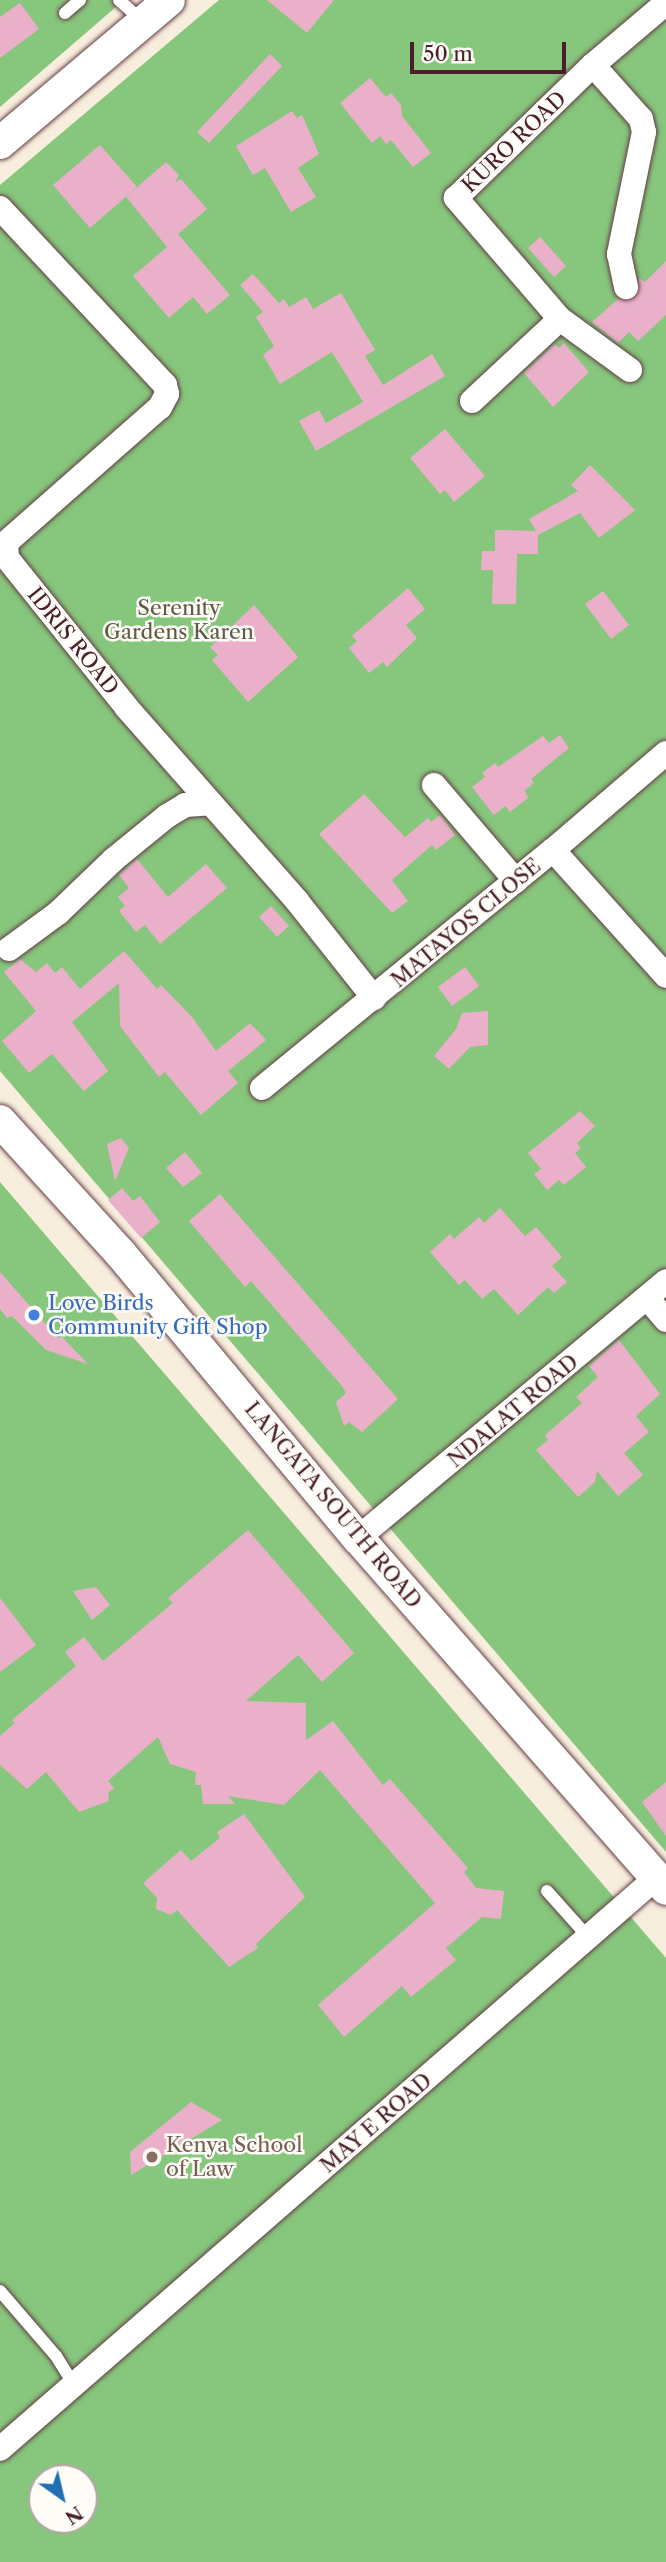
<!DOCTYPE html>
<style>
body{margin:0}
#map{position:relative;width:666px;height:2562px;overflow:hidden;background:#f8eedd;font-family:"Libre Caslon Text",serif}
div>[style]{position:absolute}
.green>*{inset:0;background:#87c67d}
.building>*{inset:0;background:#eab0ca}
.roads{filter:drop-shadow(0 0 2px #643e46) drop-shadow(0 0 2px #643e46)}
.service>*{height:12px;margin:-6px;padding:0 6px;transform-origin:6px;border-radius:6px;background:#fff}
.minor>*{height:24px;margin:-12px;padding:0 12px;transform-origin:12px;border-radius:12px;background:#fff}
.tertiary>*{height:32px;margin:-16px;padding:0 16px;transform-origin:16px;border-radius:16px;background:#fff}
.dots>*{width:19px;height:19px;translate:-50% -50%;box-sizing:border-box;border:4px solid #fdfcf7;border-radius:50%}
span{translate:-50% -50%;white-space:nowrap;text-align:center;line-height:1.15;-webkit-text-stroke:5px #fdfcf7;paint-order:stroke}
.street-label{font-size:21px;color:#4a1f2b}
.park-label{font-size:21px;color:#5f5948}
.shop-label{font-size:21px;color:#366cbe}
.left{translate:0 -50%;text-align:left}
.education-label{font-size:21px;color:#785e54}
.north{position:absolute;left:28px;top:2464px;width:70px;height:70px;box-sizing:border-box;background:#fdfcf7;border:2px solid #b5a4a5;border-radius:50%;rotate:146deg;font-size:19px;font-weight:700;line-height:28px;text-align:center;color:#4a1f2b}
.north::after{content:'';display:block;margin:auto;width:24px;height:32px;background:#1f6fb2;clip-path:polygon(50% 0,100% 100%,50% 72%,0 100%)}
.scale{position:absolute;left:410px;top:42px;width:156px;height:32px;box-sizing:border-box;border:4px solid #4a1f2b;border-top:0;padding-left:9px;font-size:21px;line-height:24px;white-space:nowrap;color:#4a1f2b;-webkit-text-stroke:5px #fdfcf7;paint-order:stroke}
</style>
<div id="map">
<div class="green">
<i style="clip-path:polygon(0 0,124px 0,0 107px)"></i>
<i style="clip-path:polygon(219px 0,666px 0,666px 1852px,0 1071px,0 185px)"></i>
<i style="clip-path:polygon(evenodd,0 1182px,666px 1958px,666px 2562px,0 2562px,0 1182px,42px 2478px,84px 2478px,84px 2520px,42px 2520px,42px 2478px)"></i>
</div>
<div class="building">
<i style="clip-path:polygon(267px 0,334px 0,307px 33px)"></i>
<i style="clip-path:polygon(20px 3px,39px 29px,0 58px,0 17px)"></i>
<i style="clip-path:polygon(270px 54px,282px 66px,209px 143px,197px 132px)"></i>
<i style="clip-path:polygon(370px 78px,386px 97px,391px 93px,401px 105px,402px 116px,431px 153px,413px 167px,391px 140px,386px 144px,380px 136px,372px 143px,340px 103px)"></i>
<i style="clip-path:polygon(292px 111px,297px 118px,302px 115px,319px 154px,298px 168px,316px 197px,291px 212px,265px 168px,253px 175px,236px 146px)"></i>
<i style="clip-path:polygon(100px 145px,137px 187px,90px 228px,53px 185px)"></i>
<i style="clip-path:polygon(166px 162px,179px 175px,175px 182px,181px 179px,207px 209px,178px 234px,230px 295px,207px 314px,193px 297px,169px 318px,133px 276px,167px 247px,126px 197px)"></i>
<i style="clip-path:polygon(540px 237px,566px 266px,554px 277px,528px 248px)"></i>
<i style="clip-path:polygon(666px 261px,666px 315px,638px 341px,629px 332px,618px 343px,592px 322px,618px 299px,635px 298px,639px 278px,645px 282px)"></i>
<i style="clip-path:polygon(253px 274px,279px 303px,284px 299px,289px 307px,306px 297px,313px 309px,341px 293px,375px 350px,365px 356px,383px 385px,432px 354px,445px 376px,316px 451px,299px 421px,319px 410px,326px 423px,363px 402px,332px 352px,280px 384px,263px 355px,274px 346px,256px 317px,263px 312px,240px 285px)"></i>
<i style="clip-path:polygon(564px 343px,589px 372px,553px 407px,524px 373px,555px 344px,559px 348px)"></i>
<i style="clip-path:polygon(445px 429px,485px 476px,454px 502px,445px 490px,440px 494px,410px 458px)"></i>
<i style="clip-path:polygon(590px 465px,635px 510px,599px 538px,580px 513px,538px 535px,538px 554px,517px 554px,516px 604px,492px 604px,493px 570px,481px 570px,482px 551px,495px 551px,495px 530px,536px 531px,529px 519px,578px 491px,571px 485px)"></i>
<i style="clip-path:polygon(408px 588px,425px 609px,406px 625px,417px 638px,387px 667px,383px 662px,369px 673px,349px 648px,357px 641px,352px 636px)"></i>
<i style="clip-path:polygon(603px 591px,629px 625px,611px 639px,585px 604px)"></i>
<i style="clip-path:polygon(254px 605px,298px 657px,248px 702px,212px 660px,218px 655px,210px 647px)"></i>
<i style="clip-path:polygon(560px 735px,569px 748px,531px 779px,534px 783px,525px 790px,528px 798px,510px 812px,505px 806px,494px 815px,472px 787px,485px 777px,482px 773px,495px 763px,498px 767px,543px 736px,549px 743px)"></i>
<i style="clip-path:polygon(364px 794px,405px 837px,428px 818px,431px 822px,440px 815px,455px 835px,436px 850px,432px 845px,392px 880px,408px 901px,392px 913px,319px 834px)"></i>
<i style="clip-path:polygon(137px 859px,168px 897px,206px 864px,227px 888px,160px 944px,145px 925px,136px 932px,119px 911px,125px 906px,118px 897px,129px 888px,119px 875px)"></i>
<i style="clip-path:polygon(271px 906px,289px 926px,277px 937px,259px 917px)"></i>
<i style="clip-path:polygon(124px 951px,157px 989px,161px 985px,192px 1017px,216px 1051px,250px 1023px,266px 1040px,228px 1071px,238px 1083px,201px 1115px,165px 1072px,159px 1077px,120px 1026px,119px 983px,72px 1022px,108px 1071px,84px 1091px,52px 1054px,29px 1073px,2px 1041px,36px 1011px,4px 972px,20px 959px,36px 972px,47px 963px,55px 973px,62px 967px,80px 989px)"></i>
<i style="clip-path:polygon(465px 967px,479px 986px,452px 1006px,438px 987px)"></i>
<i style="clip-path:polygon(488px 1011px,488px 1045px,470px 1047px,449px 1069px,434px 1056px,456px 1029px,462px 1013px)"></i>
<i style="clip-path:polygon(580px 1111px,595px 1126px,577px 1143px,581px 1148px,575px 1153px,586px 1167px,564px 1185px,559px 1180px,547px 1190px,534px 1174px,541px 1169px,528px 1153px)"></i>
<i style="clip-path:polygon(121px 1138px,129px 1148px,115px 1181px,107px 1144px)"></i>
<i style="clip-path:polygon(185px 1152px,202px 1173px,183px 1187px,166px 1168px)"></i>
<i style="clip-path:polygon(122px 1188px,133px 1201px,140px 1196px,160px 1222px,141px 1238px,108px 1200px)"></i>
<i style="clip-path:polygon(220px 1194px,398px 1399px,362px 1432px,349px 1422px,344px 1426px,336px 1402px,346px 1393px,342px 1386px,251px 1281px,245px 1287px,189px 1221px)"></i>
<i style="clip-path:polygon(500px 1208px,525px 1236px,536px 1227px,562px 1257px,552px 1266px,567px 1282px,554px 1293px,548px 1287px,518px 1315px,494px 1289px,482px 1299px,465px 1280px,459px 1285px,430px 1252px,450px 1234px,454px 1239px,479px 1217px,484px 1223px)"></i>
<i style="clip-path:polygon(0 1272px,58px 1338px,62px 1337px,88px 1364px,46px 1350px,12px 1316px,7px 1318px,0 1309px)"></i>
<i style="clip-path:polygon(619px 1340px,660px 1394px,636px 1416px,649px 1432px,624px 1453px,643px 1475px,618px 1496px,597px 1471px,595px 1482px,578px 1497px,536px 1450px,548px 1440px,545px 1435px,582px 1403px,576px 1397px,598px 1377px,589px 1366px)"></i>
<i style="clip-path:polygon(248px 1530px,354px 1653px,322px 1682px,298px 1655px,246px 1701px,306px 1703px,306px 1740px,333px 1721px,383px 1785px,390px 1779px,468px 1868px,464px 1872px,476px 1888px,504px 1891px,501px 1919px,482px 1917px,446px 1948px,456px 1960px,411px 1997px,402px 1986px,344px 2037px,318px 2005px,435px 1903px,320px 1770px,284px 1805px,228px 1796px,235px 1804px,203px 1804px,201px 1785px,195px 1785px,196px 1772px,170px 1764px,158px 1737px,108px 1781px,114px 1788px,108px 1793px,109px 1801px,79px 1812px,46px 1772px,27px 1789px,0 1765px,0 1736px,15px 1723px,12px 1720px,76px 1666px,65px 1652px,84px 1637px,103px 1661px,173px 1603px,168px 1598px)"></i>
<i style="clip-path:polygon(96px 1587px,110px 1605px,92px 1620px,73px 1591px)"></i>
<i style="clip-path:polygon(0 1598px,36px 1645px,0 1672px)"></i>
<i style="clip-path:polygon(666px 1782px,666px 1836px,642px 1802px)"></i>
<i style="clip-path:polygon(244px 1814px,305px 1897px,256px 1944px,258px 1948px,229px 1967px,177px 1910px,171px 1915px,156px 1909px,157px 1898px,143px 1883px,181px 1850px,191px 1861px,220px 1838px,217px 1832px)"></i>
<i style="clip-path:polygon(191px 2102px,222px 2120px,131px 2175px,130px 2152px)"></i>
</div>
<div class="roads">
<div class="service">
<i style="left:119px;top:0;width:31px;rotate:42deg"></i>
<i style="left:65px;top:13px;width:20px;rotate:-41deg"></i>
<i style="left:547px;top:1891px;width:63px;rotate:48.2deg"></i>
<i style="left:0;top:2291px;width:86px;rotate:49.3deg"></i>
<i style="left:56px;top:2356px;width:34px;rotate:58deg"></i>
</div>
<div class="minor">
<i style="left:593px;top:65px;width:72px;rotate:48.4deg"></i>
<i style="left:641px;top:119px;width:13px;rotate:77deg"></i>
<i style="left:644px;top:132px;width:125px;rotate:101.6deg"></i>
<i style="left:619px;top:254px;width:34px;rotate:78deg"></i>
<i style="left:0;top:208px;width:242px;rotate:47deg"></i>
<i style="left:165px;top:385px;width:9px;rotate:77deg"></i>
<i style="left:167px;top:394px;width:15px;rotate:118deg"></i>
<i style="left:160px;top:407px;width:205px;rotate:138.6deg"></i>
<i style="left:6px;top:543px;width:15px;rotate:86deg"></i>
<i style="left:7px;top:558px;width:192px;rotate:51.3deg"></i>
<i style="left:127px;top:708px;width:257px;rotate:48.6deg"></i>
<i style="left:297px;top:901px;width:124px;rotate:51.6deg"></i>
<i style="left:630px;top:370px;width:87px;rotate:-143.9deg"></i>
<i style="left:560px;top:319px;width:160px;rotate:-130.7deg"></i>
<i style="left:456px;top:198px;width:191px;rotate:-44.2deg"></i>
<i style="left:593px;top:65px;width:96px;rotate:-40.3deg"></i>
<i style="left:472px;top:401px;width:120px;rotate:-43deg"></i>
<i style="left:434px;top:785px;width:126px;rotate:49.5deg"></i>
<i style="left:553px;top:850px;width:169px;rotate:48.1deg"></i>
<i style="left:9px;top:949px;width:61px;rotate:-36.3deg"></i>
<i style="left:58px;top:913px;width:76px;rotate:-43.9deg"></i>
<i style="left:113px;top:860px;width:70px;rotate:-39.2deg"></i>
<i style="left:167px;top:816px;width:21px;rotate:-31deg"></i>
<i style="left:185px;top:805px;width:26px;rotate:-4deg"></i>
<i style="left:262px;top:1088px;width:376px;rotate:-39.3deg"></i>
<i style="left:553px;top:850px;width:149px;rotate:-40.6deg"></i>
<i style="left:647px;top:1298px;width:29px;rotate:49deg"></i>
<i style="left:358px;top:1538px;width:401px;rotate:-39.8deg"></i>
<i style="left:0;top:2449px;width:870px;rotate:-41.04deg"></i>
</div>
<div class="tertiary">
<i style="left:0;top:143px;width:221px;rotate:-40.2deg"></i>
<i style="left:0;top:1121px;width:180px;rotate:47.7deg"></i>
<i style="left:121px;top:1254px;width:370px;rotate:50.2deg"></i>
<i style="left:358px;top:1538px;width:467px;rotate:48.7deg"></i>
</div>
</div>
<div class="dots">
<i style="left:34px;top:1315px;background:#3f7fe0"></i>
<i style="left:152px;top:2157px;background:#8d6e63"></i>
</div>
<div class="street-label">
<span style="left:514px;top:142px;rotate:-44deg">KURO ROAD</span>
<span style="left:73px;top:641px;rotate:51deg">IDRIS ROAD</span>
<span style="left:466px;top:923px;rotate:-40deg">MATAYOS CLOSE</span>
<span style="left:513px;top:1411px;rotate:-40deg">NDALAT ROAD</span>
<span style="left:333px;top:1505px;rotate:50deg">LANGATA SOUTH ROAD</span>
<span style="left:376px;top:2123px;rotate:-41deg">MAY E ROAD</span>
</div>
<div class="park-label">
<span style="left:179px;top:620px">Serenity<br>Gardens Karen</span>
</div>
<div class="shop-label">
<span class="left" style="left:48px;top:1315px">Love Birds<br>Community Gift Shop</span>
</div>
<div class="education-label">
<span class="left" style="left:166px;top:2157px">Kenya School<br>of Law</span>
</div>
<div class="north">N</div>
<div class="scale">50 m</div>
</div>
